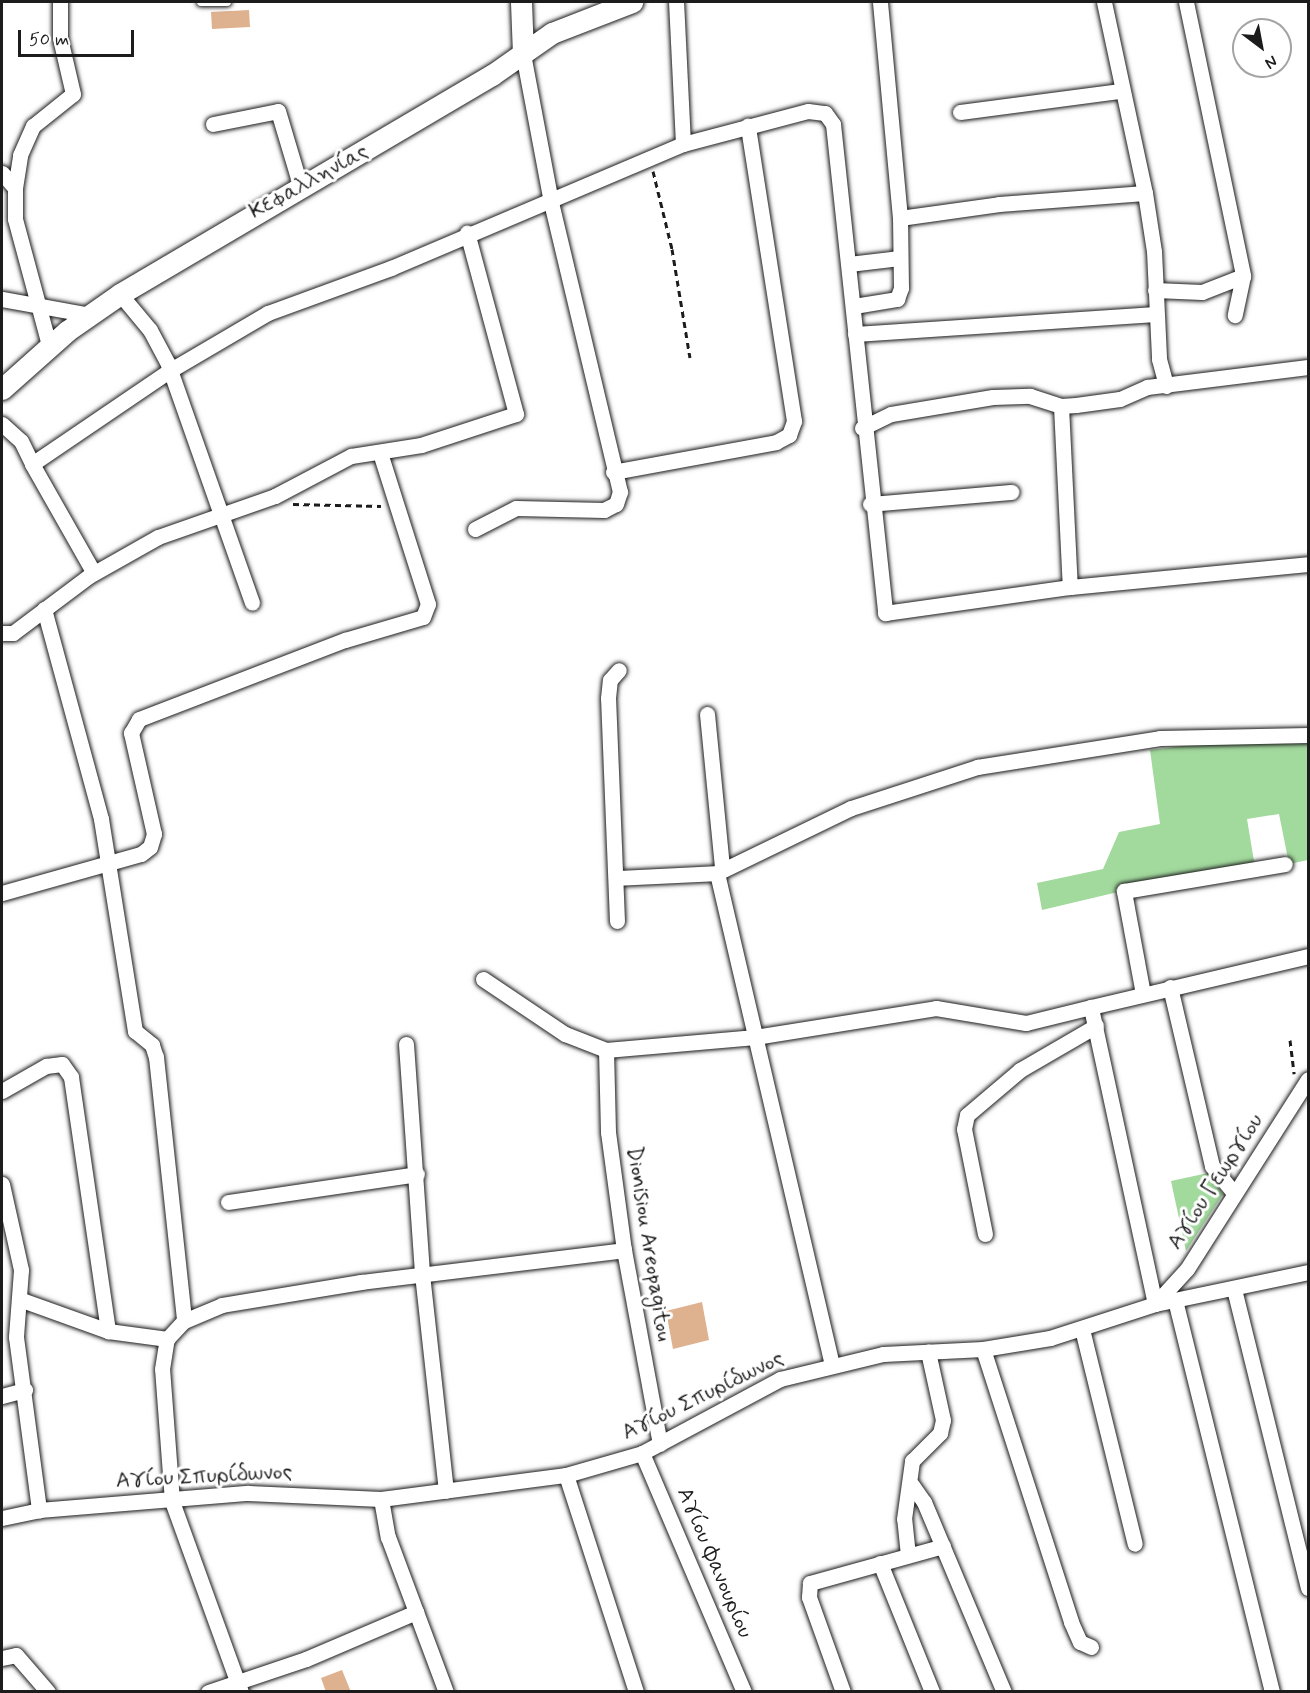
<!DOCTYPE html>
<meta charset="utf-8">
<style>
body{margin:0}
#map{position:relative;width:1310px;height:1693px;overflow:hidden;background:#fff;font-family:Mynerve,sans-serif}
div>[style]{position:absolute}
.green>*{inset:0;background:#a2d99d}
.building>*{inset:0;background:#deb18f}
.path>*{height:3px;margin-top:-1.5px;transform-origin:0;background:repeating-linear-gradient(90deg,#1c1c1c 0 6px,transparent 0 10.5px)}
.roads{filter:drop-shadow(0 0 2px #1c1c1c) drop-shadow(0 0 2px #1c1c1c)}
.lane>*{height:8px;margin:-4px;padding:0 4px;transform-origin:4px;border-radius:4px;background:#fff}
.street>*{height:15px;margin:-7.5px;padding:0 7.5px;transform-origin:7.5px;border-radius:7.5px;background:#fff}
.secondary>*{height:21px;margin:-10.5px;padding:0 10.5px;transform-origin:10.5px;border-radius:10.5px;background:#fff}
span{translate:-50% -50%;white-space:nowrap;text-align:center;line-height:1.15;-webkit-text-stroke:6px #fff;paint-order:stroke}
.street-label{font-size:22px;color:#1c1c1c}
.frame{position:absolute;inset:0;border:3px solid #1c1c1c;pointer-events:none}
.north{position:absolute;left:1232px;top:18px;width:60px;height:60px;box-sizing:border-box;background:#fff;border:2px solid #a4a4a4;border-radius:50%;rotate:148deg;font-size:16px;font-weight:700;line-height:24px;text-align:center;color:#1c1c1c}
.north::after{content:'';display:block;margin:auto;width:21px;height:27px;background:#1c1c1c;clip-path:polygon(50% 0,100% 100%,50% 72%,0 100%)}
.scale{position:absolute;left:18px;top:30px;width:116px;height:27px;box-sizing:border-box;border:3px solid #1c1c1c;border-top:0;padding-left:8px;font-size:18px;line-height:21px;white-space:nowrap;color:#1c1c1c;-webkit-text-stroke:4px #fff;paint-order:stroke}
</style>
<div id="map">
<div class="green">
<i style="clip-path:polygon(1308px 743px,1308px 860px,1289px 864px,1279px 814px,1247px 819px,1255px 867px,1177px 878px,1042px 910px,1037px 883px,1103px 869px,1119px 832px,1160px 824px,1150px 750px,1198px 744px)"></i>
<i style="clip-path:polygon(1208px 1173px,1223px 1194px,1186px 1251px,1171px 1181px)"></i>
</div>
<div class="building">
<i style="clip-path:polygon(249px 10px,250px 27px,212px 29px,211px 12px)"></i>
<i style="clip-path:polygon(702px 1302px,709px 1340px,673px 1349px,666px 1311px)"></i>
<i style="clip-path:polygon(342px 1670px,351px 1692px,326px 1692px,321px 1678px)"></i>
</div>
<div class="path">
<i style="left:653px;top:171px;width:80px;rotate:76.3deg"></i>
<i style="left:672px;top:249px;width:110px;rotate:80.6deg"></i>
<i style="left:293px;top:504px;width:88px;rotate:1.3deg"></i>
<i style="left:1290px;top:1040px;width:34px;rotate:83deg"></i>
</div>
<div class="roads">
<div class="lane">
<i style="left:201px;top:2px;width:26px"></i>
</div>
<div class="street">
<i style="left:1104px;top:2px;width:195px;rotate:77.9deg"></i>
<i style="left:1145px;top:193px;width:59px;rotate:81.2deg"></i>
<i style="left:1154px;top:251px;width:108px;rotate:87.3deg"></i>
<i style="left:1159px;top:359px;width:28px;rotate:75deg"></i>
<i style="left:1186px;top:2px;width:280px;rotate:78.2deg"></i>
<i style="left:1243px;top:276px;width:40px;rotate:102deg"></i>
<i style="left:960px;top:112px;width:160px;rotate:-7.5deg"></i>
<i style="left:213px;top:124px;width:66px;rotate:-11.3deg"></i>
<i style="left:278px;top:111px;width:80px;rotate:73.4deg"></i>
<i style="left:683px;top:144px;width:129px;rotate:-14.8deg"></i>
<i style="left:808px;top:111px;width:17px;rotate:7deg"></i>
<i style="left:825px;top:113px;width:14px;rotate:54deg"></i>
<i style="left:833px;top:124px;width:492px;rotate:83.9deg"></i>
<i style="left:885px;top:613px;width:187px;rotate:-8deg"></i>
<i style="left:1070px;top:587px;width:239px;rotate:-5.5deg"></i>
<i style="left:2px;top:173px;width:20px;rotate:49deg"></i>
<i style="left:900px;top:218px;width:100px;rotate:-8deg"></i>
<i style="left:999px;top:204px;width:146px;rotate:-4.3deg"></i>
<i style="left:849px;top:264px;width:51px;rotate:-6.7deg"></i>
<i style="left:1155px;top:290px;width:47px;rotate:2.4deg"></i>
<i style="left:1202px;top:292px;width:44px;rotate:-21.3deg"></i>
<i style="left:120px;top:294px;width:47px;rotate:50.2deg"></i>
<i style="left:150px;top:330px;width:38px;rotate:62deg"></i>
<i style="left:168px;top:364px;width:253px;rotate:70.6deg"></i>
<i style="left:2px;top:299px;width:89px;rotate:10.3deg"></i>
<i style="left:854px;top:306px;width:44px;rotate:-9.2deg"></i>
<i style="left:897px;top:299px;width:12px;rotate:-70deg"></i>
<i style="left:901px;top:288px;width:70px;rotate:-90.8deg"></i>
<i style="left:900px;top:218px;width:217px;rotate:-95.3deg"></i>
<i style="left:855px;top:334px;width:301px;rotate:-3.8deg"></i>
<i style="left:49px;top:345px;width:131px;rotate:-105.1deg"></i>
<i style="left:15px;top:219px;width:31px;rotate:-90deg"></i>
<i style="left:15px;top:188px;width:33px;rotate:-81deg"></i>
<i style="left:20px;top:155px;width:32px;rotate:-66deg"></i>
<i style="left:33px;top:126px;width:51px;rotate:-38.7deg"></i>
<i style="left:73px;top:94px;width:57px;rotate:-103.1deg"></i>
<i style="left:60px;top:38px;width:36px;rotate:-90deg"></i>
<i style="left:1061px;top:406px;width:181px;rotate:87.2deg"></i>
<i style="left:2px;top:424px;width:25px;rotate:42deg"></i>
<i style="left:21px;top:441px;width:25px;rotate:64deg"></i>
<i style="left:32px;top:464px;width:166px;rotate:-34.2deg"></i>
<i style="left:169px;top:371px;width:115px;rotate:-30.4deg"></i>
<i style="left:268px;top:313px;width:131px;rotate:-20.1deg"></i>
<i style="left:391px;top:268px;width:317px;rotate:-23deg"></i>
<i style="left:683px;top:144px;width:142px;rotate:-92.8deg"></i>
<i style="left:862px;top:428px;width:32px;rotate:-26deg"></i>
<i style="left:891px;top:414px;width:103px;rotate:-9.5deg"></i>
<i style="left:993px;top:397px;width:37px;rotate:-2deg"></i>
<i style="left:1030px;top:396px;width:33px;rotate:18deg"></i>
<i style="left:1061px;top:406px;width:15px;rotate:-4deg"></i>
<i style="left:1076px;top:405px;width:44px;rotate:-7.8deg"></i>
<i style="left:1120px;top:399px;width:30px;rotate:-24deg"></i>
<i style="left:1147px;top:387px;width:162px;rotate:-7.1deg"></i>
<i style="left:32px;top:464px;width:125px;rotate:60.4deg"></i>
<i style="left:613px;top:472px;width:166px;rotate:-10.4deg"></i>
<i style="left:776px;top:442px;width:15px;rotate:-28deg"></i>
<i style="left:789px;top:435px;width:15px;rotate:-70deg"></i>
<i style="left:794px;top:421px;width:299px;rotate:-98.9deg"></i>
<i style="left:870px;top:504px;width:142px;rotate:-4.9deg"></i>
<i style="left:475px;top:529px;width:46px;rotate:-27.1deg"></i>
<i style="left:516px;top:508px;width:88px;rotate:1.3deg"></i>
<i style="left:604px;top:510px;width:13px;rotate:-27deg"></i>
<i style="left:616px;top:504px;width:13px;rotate:-72deg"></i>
<i style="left:620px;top:492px;width:298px;rotate:-103.4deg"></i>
<i style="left:551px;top:202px;width:151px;rotate:-100.7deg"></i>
<i style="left:44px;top:609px;width:218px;rotate:74.8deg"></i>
<i style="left:101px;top:819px;width:215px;rotate:80.9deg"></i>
<i style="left:135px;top:1031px;width:22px;rotate:39deg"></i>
<i style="left:152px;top:1045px;width:13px;rotate:72deg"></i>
<i style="left:156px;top:1057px;width:265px;rotate:83.9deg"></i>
<i style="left:2px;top:633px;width:11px"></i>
<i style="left:13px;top:633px;width:95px;rotate:-36.9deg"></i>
<i style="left:89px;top:576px;width:79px;rotate:-29.5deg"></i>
<i style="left:158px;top:537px;width:124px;rotate:-19.3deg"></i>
<i style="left:275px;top:496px;width:86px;rotate:-27.8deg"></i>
<i style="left:351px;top:456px;width:71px;rotate:-8.9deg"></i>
<i style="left:421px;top:445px;width:100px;rotate:-18.1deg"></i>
<i style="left:516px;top:414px;width:188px;rotate:-105.1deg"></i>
<i style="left:707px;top:714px;width:154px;rotate:84.4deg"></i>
<i style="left:616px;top:878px;width:101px;rotate:-2.8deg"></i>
<i style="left:2px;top:893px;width:144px;rotate:-15.7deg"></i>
<i style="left:141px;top:854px;width:11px;rotate:-38deg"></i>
<i style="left:150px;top:847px;width:14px;rotate:-73deg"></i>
<i style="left:154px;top:834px;width:104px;rotate:-102.8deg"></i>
<i style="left:131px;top:733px;width:16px;rotate:-60deg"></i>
<i style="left:139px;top:719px;width:221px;rotate:-21deg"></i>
<i style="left:345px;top:640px;width:81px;rotate:-16.4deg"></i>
<i style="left:423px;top:617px;width:14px;rotate:-69deg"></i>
<i style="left:428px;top:604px;width:158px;rotate:-107.6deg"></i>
<i style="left:617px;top:921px;width:223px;rotate:-92.3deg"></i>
<i style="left:608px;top:698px;width:18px;rotate:-84deg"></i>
<i style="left:610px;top:680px;width:13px;rotate:-48deg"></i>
<i style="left:483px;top:979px;width:99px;rotate:33.9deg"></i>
<i style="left:565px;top:1034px;width:44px;rotate:21.3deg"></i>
<i style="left:606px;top:1050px;width:150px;rotate:-5deg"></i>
<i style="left:755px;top:1037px;width:183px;rotate:-9.1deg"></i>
<i style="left:936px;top:1008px;width:91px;rotate:9.5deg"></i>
<i style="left:1026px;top:1023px;width:67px;rotate:-13.8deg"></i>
<i style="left:1170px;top:987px;width:184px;rotate:76.8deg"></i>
<i style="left:1212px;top:1166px;width:33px;rotate:51deg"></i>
<i style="left:1143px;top:994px;width:105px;rotate:-100.5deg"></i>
<i style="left:1124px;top:891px;width:163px;rotate:-9.5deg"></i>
<i style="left:406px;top:1044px;width:231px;rotate:86deg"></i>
<i style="left:422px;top:1274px;width:218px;rotate:83.7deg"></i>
<i style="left:606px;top:1050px;width:82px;rotate:88.6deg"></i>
<i style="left:608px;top:1132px;width:119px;rotate:82.3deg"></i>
<i style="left:624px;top:1250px;width:197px;rotate:79.5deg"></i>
<i style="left:2px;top:1091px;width:51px;rotate:-29.6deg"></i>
<i style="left:46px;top:1066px;width:16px;rotate:-7deg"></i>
<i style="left:62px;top:1064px;width:16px;rotate:55deg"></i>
<i style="left:71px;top:1077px;width:257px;rotate:81.7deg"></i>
<i style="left:2px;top:1184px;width:88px;rotate:77.5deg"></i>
<i style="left:21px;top:1270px;width:67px;rotate:94.3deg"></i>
<i style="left:16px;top:1337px;width:175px;rotate:82.4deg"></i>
<i style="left:228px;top:1202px;width:191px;rotate:-8.4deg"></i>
<i style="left:985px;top:1234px;width:107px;rotate:-101.3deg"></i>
<i style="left:964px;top:1129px;width:14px;rotate:-78deg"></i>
<i style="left:967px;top:1115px;width:70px;rotate:-40.3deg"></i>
<i style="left:1020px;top:1070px;width:88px;rotate:-30.1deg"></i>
<i style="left:1234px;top:1289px;width:308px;rotate:76.1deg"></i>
<i style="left:19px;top:1299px;width:95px;rotate:19.8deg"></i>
<i style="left:108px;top:1331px;width:60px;rotate:7.7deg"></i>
<i style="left:1175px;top:1300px;width:404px;rotate:76.1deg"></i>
<i style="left:1155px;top:1304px;width:304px;rotate:-102.2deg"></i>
<i style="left:1091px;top:1007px;width:223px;rotate:-13.2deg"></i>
<i style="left:1155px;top:1304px;width:47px;rotate:-47.6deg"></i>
<i style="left:1187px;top:1269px;width:225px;rotate:-57.5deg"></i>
<i style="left:1082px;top:1329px;width:221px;rotate:76.2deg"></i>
<i style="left:983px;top:1349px;width:287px;rotate:72.1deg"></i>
<i style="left:1071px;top:1622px;width:22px;rotate:66deg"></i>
<i style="left:1080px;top:1642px;width:12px;rotate:24deg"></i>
<i style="left:832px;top:1365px;width:505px;rotate:-103.16deg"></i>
<i style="left:717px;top:873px;width:149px;rotate:-25.9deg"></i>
<i style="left:851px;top:808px;width:133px;rotate:-18deg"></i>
<i style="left:977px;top:767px;width:185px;rotate:-9deg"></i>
<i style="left:1160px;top:738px;width:148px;rotate:-1.2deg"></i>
<i style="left:2px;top:1396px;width:24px;rotate:-15deg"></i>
<i style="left:642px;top:1453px;width:260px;rotate:66.9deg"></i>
<i style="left:566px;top:1475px;width:228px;rotate:72.1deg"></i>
<i style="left:912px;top:1485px;width:21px;rotate:55deg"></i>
<i style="left:924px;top:1502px;width:206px;rotate:67.2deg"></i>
<i style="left:381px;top:1499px;width:39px;rotate:80deg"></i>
<i style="left:388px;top:1537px;width:165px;rotate:69.5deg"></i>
<i style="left:2px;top:1518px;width:38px;rotate:-12deg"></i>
<i style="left:39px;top:1510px;width:210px;rotate:-4.7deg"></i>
<i style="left:248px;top:1493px;width:133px;rotate:2.6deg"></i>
<i style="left:381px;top:1499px;width:187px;rotate:-7.4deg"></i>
<i style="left:566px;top:1475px;width:79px;rotate:-16.1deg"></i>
<i style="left:642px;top:1453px;width:157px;rotate:-28.2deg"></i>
<i style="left:780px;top:1379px;width:106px;rotate:-13.6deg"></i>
<i style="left:883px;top:1354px;width:100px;rotate:-2.9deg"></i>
<i style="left:983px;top:1349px;width:68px;rotate:-9.3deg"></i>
<i style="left:1050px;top:1338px;width:110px;rotate:-17.9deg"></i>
<i style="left:1155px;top:1304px;width:156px;rotate:-11.8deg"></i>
<i style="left:908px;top:1555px;width:36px;rotate:-96deg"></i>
<i style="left:904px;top:1519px;width:59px;rotate:-82.1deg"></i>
<i style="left:912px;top:1461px;width:40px;rotate:-45deg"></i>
<i style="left:940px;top:1433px;width:13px;rotate:-77deg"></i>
<i style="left:943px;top:1420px;width:70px;rotate:-102.4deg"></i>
<i style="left:880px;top:1563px;width:139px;rotate:68deg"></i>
<i style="left:2px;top:1658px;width:14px;rotate:-12deg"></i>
<i style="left:16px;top:1655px;width:49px;rotate:49.1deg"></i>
<i style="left:208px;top:1692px;width:103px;rotate:-18.6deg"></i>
<i style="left:306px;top:1659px;width:120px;rotate:-23.1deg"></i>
<i style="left:241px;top:1692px;width:203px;rotate:-109.9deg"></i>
<i style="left:172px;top:1501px;width:132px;rotate:-94.3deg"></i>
<i style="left:162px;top:1369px;width:30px;rotate:-81deg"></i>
<i style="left:167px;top:1339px;width:25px;rotate:-47deg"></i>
<i style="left:184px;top:1321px;width:41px;rotate:-22.8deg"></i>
<i style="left:222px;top:1305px;width:141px;rotate:-9.4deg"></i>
<i style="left:361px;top:1282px;width:265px;rotate:-6.9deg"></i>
<i style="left:843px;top:1692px;width:101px;rotate:-109.7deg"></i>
<i style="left:809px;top:1597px;width:14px;rotate:-86deg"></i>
<i style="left:810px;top:1583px;width:138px;rotate:-15.5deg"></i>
</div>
<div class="secondary">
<i style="left:521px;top:2px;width:52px;rotate:87.8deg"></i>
<i style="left:2px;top:389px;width:87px;rotate:-41.7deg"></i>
<i style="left:67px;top:331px;width:65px;rotate:-34.9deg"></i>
<i style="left:120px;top:294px;width:432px;rotate:-30.5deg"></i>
<i style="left:492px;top:75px;width:73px;rotate:-35deg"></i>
<i style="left:552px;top:33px;width:86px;rotate:-21.2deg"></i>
</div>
</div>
<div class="street-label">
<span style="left:309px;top:182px;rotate:-29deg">Κεφαλληνίας</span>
<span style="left:1216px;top:1182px;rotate:-57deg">Αγίου Γεωργίου</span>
<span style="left:648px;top:1244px;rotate:81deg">Dionisiou Areopagitou</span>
<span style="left:703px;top:1396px;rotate:-26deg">Αγίου Σπυρίδωνος</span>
<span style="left:204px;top:1477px;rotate:-3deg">Αγίου Σπυρίδωνος</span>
<span style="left:714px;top:1563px;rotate:67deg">Αγίου Φανουρίου</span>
</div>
<div class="frame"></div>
<div class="north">N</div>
<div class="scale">50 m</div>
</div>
